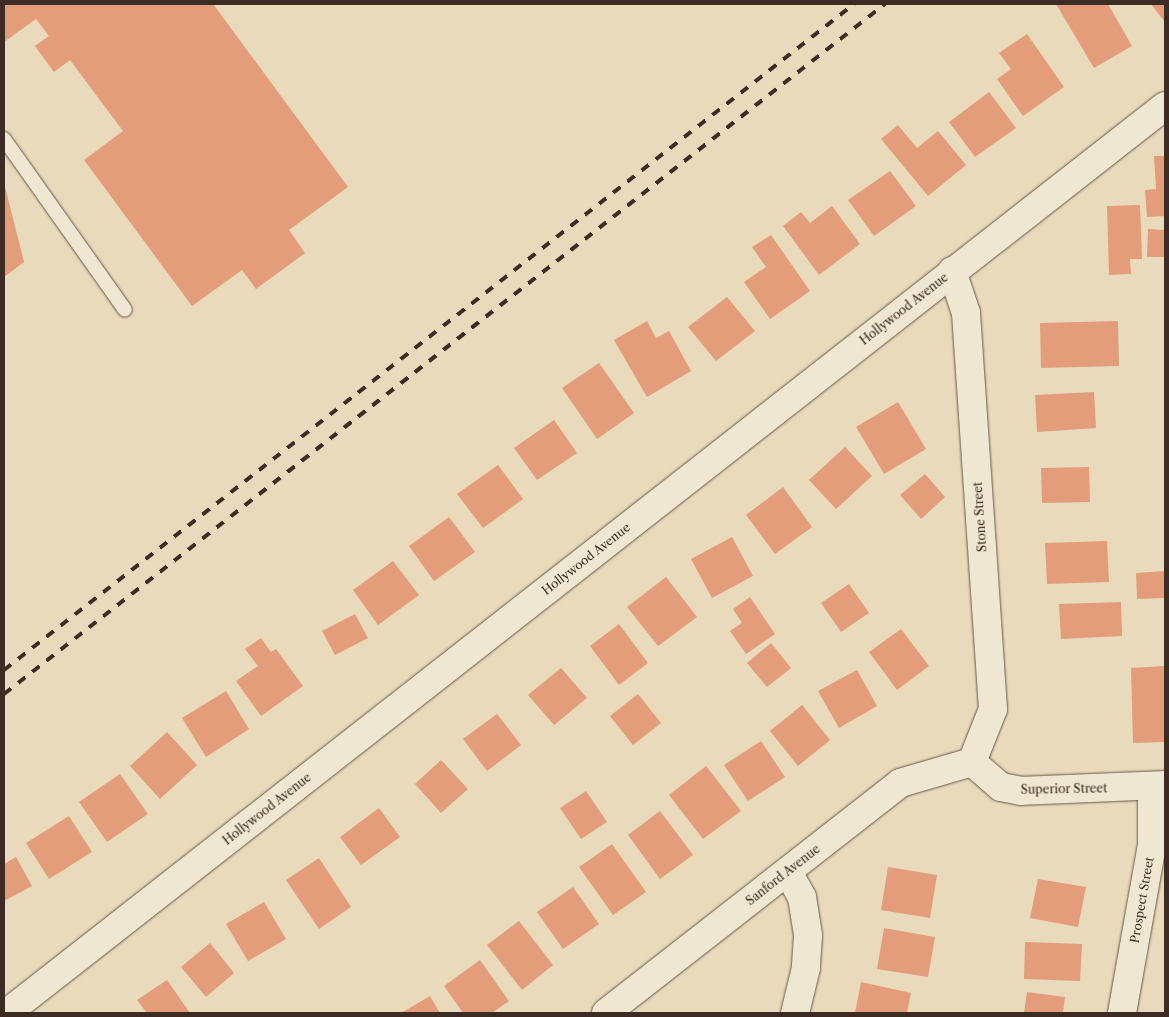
<!DOCTYPE html>
<style>
body{margin:0}
#map{position:relative;width:1169px;height:1017px;overflow:hidden;background:#e8daba;font-family:"Libre Caslon Text",serif}
div>[style]{position:absolute}
.building>*{inset:0;background:#e39d7a}
.roads{filter:drop-shadow(0 0 1px #675849) drop-shadow(0 0 1px #675849)}
.service>*{height:14px;margin:-7px;padding:0 7px;transform-origin:7px;border-radius:7px;background:#f0e7d2}
.minor>*{height:28px;margin:-14px;padding:0 14px;transform-origin:14px;border-radius:14px;background:#f0e7d2}
.rail>*{height:4px;margin-top:-2px;transform-origin:0;background:repeating-linear-gradient(90deg,#3c2c23 0 9px,transparent 0 18px)}
span{translate:-50% -50%;white-space:nowrap;text-align:center;line-height:1.15;-webkit-text-stroke:5px #f0e7d2;paint-order:stroke}
.street-label{font-size:12px;color:#3c2c23}
.frame{position:absolute;inset:0;border:5px solid #3c2c23;pointer-events:none}
</style>
<div id="map">
<div class="building">
<i style="clip-path:polygon(4px 4px,213px 4px,348px 187px,289px 230px,305px 253px,256px 289px,242px 270px,192px 306px,84px 160px,123px 131px,70px 60px,54px 72px,35px 46px,49px 36px,36px 19px,4px 42px)"></i>
<i style="clip-path:polygon(1056px 4px,1108px 4px,1132px 46px,1094px 68px)"></i>
<i style="clip-path:polygon(1151px 4px,1165px 4px,1165px 22px)"></i>
<i style="clip-path:polygon(1027px 34px,1064px 87px,1023px 116px,997px 79px,1011px 69px,999px 53px)"></i>
<i style="clip-path:polygon(989px 92px,1016px 128px,975px 157px,949px 122px)"></i>
<i style="clip-path:polygon(898px 125px,917px 148px,938px 131px,966px 165px,928px 196px,881px 139px)"></i>
<i style="clip-path:polygon(1154px 156px,1165px 156px,1165px 216px,1147px 217px,1145px 190px,1156px 189px)"></i>
<i style="clip-path:polygon(890px 171px,916px 206px,874px 236px,848px 200px)"></i>
<i style="clip-path:polygon(4px 183px,24px 262px,4px 277px)"></i>
<i style="clip-path:polygon(1140px 205px,1142px 259px,1130px 259px,1131px 274px,1109px 275px,1107px 206px)"></i>
<i style="clip-path:polygon(832px 206px,860px 244px,819px 275px,783px 226px,801px 212px,810px 223px)"></i>
<i style="clip-path:polygon(1148px 229px,1165px 230px,1165px 257px,1147px 257px)"></i>
<i style="clip-path:polygon(771px 235px,810px 291px,770px 319px,744px 282px,766px 267px,752px 247px)"></i>
<i style="clip-path:polygon(727px 297px,755px 331px,716px 361px,688px 327px)"></i>
<i style="clip-path:polygon(647px 321px,656px 338px,669px 331px,691px 371px,647px 397px,614px 340px)"></i>
<i style="clip-path:polygon(1118px 321px,1119px 366px,1041px 368px,1040px 323px)"></i>
<i style="clip-path:polygon(599px 363px,634px 413px,597px 439px,562px 388px)"></i>
<i style="clip-path:polygon(1094px 392px,1096px 428px,1037px 432px,1035px 395px)"></i>
<i style="clip-path:polygon(898px 402px,926px 449px,884px 474px,856px 427px)"></i>
<i style="clip-path:polygon(554px 420px,577px 453px,537px 480px,514px 448px)"></i>
<i style="clip-path:polygon(845px 447px,872px 476px,836px 509px,809px 480px)"></i>
<i style="clip-path:polygon(498px 465px,523px 499px,483px 528px,457px 494px)"></i>
<i style="clip-path:polygon(1089px 467px,1090px 502px,1042px 503px,1041px 468px)"></i>
<i style="clip-path:polygon(925px 474px,945px 497px,921px 519px,900px 495px)"></i>
<i style="clip-path:polygon(783px 487px,812px 527px,775px 554px,746px 515px)"></i>
<i style="clip-path:polygon(449px 517px,475px 552px,434px 581px,409px 546px)"></i>
<i style="clip-path:polygon(732px 537px,753px 576px,712px 598px,691px 559px)"></i>
<i style="clip-path:polygon(1107px 541px,1109px 582px,1047px 584px,1045px 543px)"></i>
<i style="clip-path:polygon(393px 561px,419px 595px,378px 625px,353px 590px)"></i>
<i style="clip-path:polygon(1165px 571px,1165px 598px,1137px 599px,1136px 573px)"></i>
<i style="clip-path:polygon(666px 577px,697px 617px,658px 646px,627px 607px)"></i>
<i style="clip-path:polygon(849px 584px,869px 613px,841px 632px,821px 603px)"></i>
<i style="clip-path:polygon(750px 597px,775px 634px,746px 654px,730px 631px,742px 623px,733px 609px)"></i>
<i style="clip-path:polygon(1121px 602px,1122px 636px,1061px 639px,1059px 604px)"></i>
<i style="clip-path:polygon(355px 614px,368px 638px,335px 655px,322px 631px)"></i>
<i style="clip-path:polygon(619px 624px,648px 663px,619px 685px,590px 646px)"></i>
<i style="clip-path:polygon(901px 629px,929px 666px,897px 690px,869px 652px)"></i>
<i style="clip-path:polygon(261px 638px,271px 652px,276px 649px,303px 686px,261px 716px,236px 681px,258px 666px,245px 649px)"></i>
<i style="clip-path:polygon(771px 643px,791px 668px,767px 687px,747px 663px)"></i>
<i style="clip-path:polygon(1165px 666px,1165px 742px,1133px 743px,1131px 668px)"></i>
<i style="clip-path:polygon(561px 668px,587px 698px,554px 725px,528px 695px)"></i>
<i style="clip-path:polygon(857px 670px,877px 706px,839px 728px,818px 691px)"></i>
<i style="clip-path:polygon(226px 691px,249px 729px,206px 757px,182px 718px)"></i>
<i style="clip-path:polygon(638px 694px,661px 723px,633px 745px,610px 716px)"></i>
<i style="clip-path:polygon(802px 705px,830px 740px,798px 766px,770px 731px)"></i>
<i style="clip-path:polygon(497px 714px,521px 745px,487px 771px,463px 739px)"></i>
<i style="clip-path:polygon(167px 732px,197px 765px,160px 799px,130px 766px)"></i>
<i style="clip-path:polygon(761px 741px,785px 777px,748px 801px,724px 765px)"></i>
<i style="clip-path:polygon(441px 760px,468px 789px,441px 813px,415px 784px)"></i>
<i style="clip-path:polygon(706px 766px,741px 811px,703px 839px,669px 795px)"></i>
<i style="clip-path:polygon(120px 774px,148px 814px,107px 842px,79px 802px)"></i>
<i style="clip-path:polygon(586px 791px,607px 822px,581px 839px,560px 808px)"></i>
<i style="clip-path:polygon(379px 808px,400px 837px,361px 865px,340px 837px)"></i>
<i style="clip-path:polygon(660px 811px,693px 855px,660px 879px,628px 835px)"></i>
<i style="clip-path:polygon(69px 816px,92px 852px,49px 879px,26px 843px)"></i>
<i style="clip-path:polygon(612px 844px,646px 892px,613px 915px,579px 867px)"></i>
<i style="clip-path:polygon(16px 857px,32px 886px,4px 901px,4px 864px)"></i>
<i style="clip-path:polygon(319px 858px,351px 907px,319px 929px,286px 880px)"></i>
<i style="clip-path:polygon(888px 867px,937px 875px,930px 918px,881px 910px)"></i>
<i style="clip-path:polygon(1038px 879px,1086px 887px,1078px 927px,1030px 918px)"></i>
<i style="clip-path:polygon(573px 887px,599px 924px,563px 949px,537px 912px)"></i>
<i style="clip-path:polygon(264px 902px,286px 939px,248px 961px,226px 924px)"></i>
<i style="clip-path:polygon(519px 921px,553px 965px,522px 990px,487px 945px)"></i>
<i style="clip-path:polygon(884px 928px,935px 937px,928px 977px,877px 969px)"></i>
<i style="clip-path:polygon(1025px 942px,1082px 944px,1080px 981px,1024px 979px)"></i>
<i style="clip-path:polygon(210px 943px,234px 973px,206px 997px,181px 967px)"></i>
<i style="clip-path:polygon(480px 960px,509px 1001px,492px 1013px,463px 1013px,444px 986px)"></i>
<i style="clip-path:polygon(167px 980px,190px 1013px,147px 1013px,137px 1000px)"></i>
<i style="clip-path:polygon(861px 982px,911px 993px,907px 1013px,855px 1013px)"></i>
<i style="clip-path:polygon(1027px 992px,1065px 997px,1063px 1013px,1024px 1013px)"></i>
<i style="clip-path:polygon(430px 996px,440px 1013px,401px 1013px)"></i>
</div>
<div class="roads">
<div class="service">
<i style="left:4px;top:139px;width:209px;rotate:54.7deg"></i>
</div>
<div class="minor">
<i style="left:952px;top:271px;width:44px;rotate:71.6deg"></i>
<i style="left:966px;top:313px;width:397px;rotate:86.1deg"></i>
<i style="left:993px;top:709px;width:57px;rotate:111.6deg"></i>
<i style="left:972px;top:762px;width:38px;rotate:41deg"></i>
<i style="left:1001px;top:787px;width:20px;rotate:11deg"></i>
<i style="left:1021px;top:791px;width:144px;rotate:-2.4deg"></i>
<i style="left:788px;top:872px;width:29px;rotate:61deg"></i>
<i style="left:802px;top:897px;width:39px;rotate:81deg"></i>
<i style="left:808px;top:936px;width:32px;rotate:94deg"></i>
<i style="left:806px;top:968px;width:46px;rotate:103.7deg"></i>
<i style="left:7px;top:1013px;width:1471px;rotate:-38.07deg"></i>
<i style="left:606px;top:1013px;width:373px;rotate:-38deg"></i>
<i style="left:900px;top:783px;width:75px;rotate:-16.3deg"></i>
<i style="left:1122px;top:1013px;width:171px;rotate:-79.9deg"></i>
<i style="left:1152px;top:845px;width:59px;rotate:-90deg"></i>
</div>
</div>
<div class="rail">
<i style="left:4px;top:670px;width:1080px;rotate:-38.08deg"></i>
<i style="left:4px;top:694px;width:1119px;rotate:-38.07deg"></i>
</div>
<div class="street-label">
<span style="left:904px;top:309px;rotate:-38deg">Hollywood Avenue</span>
<span style="left:980px;top:517px;rotate:-94deg">Stone Street</span>
<span style="left:586px;top:559px;rotate:-38deg">Hollywood Avenue</span>
<span style="left:1064px;top:789px;rotate:-1deg">Superior Street</span>
<span style="left:267px;top:809px;rotate:-38deg">Hollywood Avenue</span>
<span style="left:783px;top:875px;rotate:-38deg">Sanford Avenue</span>
<span style="left:1142px;top:900px;rotate:-80deg">Prospect Street</span>
</div>
<div class="frame"></div>
</div>
